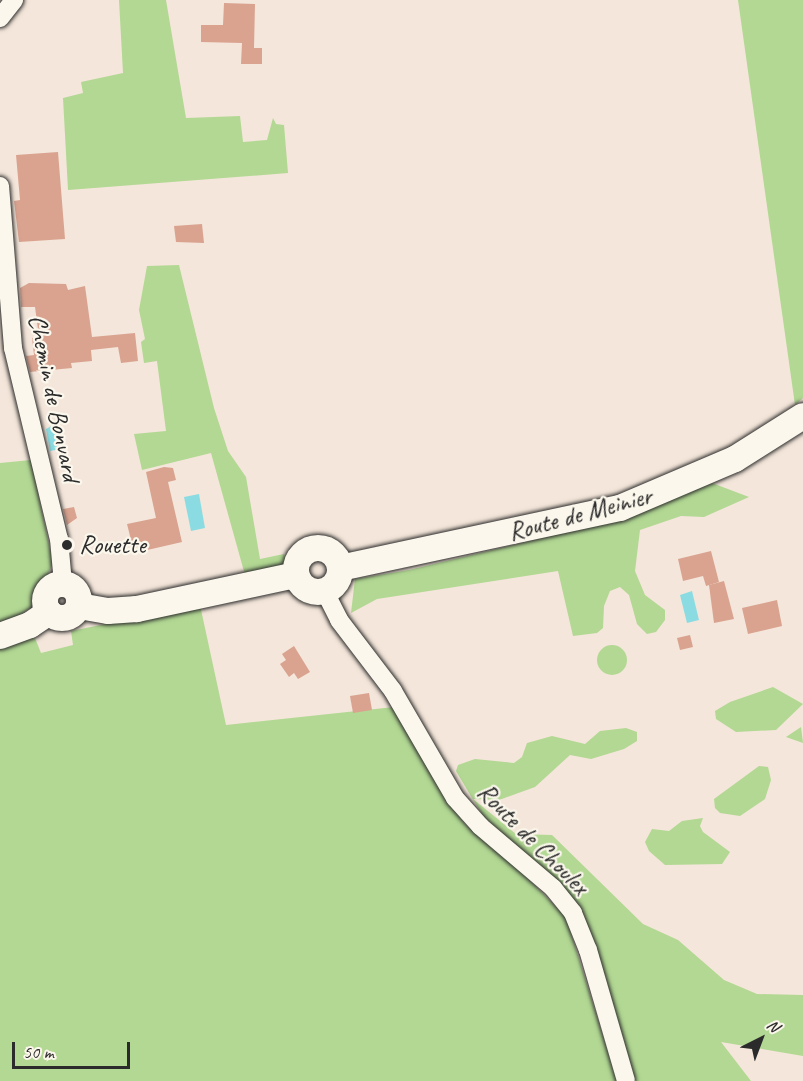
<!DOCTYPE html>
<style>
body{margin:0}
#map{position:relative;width:803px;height:1081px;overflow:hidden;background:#f4e6da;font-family:Caveat,sans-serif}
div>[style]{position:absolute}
.green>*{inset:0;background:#b2d893}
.round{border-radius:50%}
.water>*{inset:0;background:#8bdce2}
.building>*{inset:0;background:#d9a390}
.roads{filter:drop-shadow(0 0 2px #2b2b2b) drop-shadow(0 0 2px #2b2b2b)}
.street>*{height:18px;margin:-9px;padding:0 9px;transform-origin:9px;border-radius:9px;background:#fbf7ec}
.secondary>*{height:26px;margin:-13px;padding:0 13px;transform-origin:13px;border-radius:13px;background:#fbf7ec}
.secondary>.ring{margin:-13px;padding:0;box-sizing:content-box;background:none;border:26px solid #fbf7ec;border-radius:50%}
.dots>*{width:16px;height:16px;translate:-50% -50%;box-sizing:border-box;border:3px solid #fbf7ec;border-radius:50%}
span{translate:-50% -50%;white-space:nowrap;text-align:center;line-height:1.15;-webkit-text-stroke:4.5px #fbf7ec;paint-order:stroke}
.street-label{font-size:26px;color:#2b2b2b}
.poi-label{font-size:26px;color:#2b2b2b}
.left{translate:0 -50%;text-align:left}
.north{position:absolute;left:731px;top:1009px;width:60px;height:60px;-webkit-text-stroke:4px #fbf7ec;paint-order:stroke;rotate:42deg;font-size:16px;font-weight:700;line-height:24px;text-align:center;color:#2b2b2b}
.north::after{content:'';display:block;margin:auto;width:21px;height:27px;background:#2b2b2b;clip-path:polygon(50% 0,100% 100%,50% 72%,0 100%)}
.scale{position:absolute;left:12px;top:1042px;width:118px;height:27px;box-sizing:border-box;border:3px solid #2b2b2b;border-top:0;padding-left:8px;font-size:18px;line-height:21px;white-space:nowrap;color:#2b2b2b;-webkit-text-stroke:4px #fbf7ec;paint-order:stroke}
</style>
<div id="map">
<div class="green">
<i style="clip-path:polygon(119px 0,166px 0,186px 118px,240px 116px,243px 142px,267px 140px,273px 118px,276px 124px,284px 125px,288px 173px,68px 190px,63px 98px,83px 93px,81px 82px,123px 73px)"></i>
<i style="clip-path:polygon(738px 0,803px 0,803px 398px,795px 405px)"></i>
<i style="clip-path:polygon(179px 265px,214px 408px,228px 451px,246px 477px,260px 559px,284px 554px,287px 564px,245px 575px,211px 453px,142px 470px,134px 434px,166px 431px,157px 361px,144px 363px,141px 342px,145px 339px,139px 310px,147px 266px)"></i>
<i style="clip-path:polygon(31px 460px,53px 563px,34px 606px,0 627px,0 463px)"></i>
<i style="clip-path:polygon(712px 483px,749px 497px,704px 517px,681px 516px,640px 530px,635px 571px,645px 595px,665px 610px,665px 620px,656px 632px,647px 634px,637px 624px,629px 595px,620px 587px,610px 591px,604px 606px,603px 628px,597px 633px,573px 636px,558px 571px,377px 599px,351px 613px,355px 579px,409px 570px,567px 532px,636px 512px)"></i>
<i style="clip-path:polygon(200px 605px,226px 725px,394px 707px,438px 786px,465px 824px,518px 868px,566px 917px,617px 1081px,0 1081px,0 645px,35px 638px,41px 653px,73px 645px,71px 631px)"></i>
<i class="round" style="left:597px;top:645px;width:30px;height:30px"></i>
<i style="clip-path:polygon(773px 687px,803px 704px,776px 730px,736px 732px,716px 719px,715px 711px,730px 702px)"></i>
<i style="clip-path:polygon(801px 727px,803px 743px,786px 737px)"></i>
<i style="clip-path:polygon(626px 728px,637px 732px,637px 741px,624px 749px,591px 759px,570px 755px,535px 787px,499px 800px,473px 799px,516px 834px,552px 835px,643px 924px,678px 940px,724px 980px,757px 994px,803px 995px,803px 1056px,721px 1042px,751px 1081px,634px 1081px,562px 886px,484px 817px,472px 798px,456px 771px,458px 765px,475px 759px,514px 763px,522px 757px,527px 743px,552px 736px,585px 744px,600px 731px)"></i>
<i style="clip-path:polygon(759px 766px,768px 767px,771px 780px,765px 799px,740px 816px,720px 813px,715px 808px,714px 799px)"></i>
<i style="clip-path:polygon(703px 818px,700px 826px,703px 832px,730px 852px,722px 864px,665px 865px,649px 851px,645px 842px,652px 829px,669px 831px,682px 821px)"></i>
</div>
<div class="water">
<i style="clip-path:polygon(55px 424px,61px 449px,50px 451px,46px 429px)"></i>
<i style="clip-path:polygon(199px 494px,205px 528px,191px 531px,184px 497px)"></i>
<i style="clip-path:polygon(692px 591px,699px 620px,687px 623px,680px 595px)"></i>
</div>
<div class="building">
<i style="clip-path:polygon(224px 3px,255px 4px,254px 48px,262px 48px,262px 64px,241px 64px,242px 43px,201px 42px,201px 25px,223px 25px)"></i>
<i style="clip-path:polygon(58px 152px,65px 239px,19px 242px,14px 201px,20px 200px,16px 155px)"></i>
<i style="clip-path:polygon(202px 224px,204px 243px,176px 242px,174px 226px)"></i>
<i style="clip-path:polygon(29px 283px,66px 284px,68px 290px,85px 286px,92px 337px,135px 333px,138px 361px,121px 363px,118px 347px,91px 350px,92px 361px,71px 363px,72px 368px,30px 372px,26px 356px,34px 355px,32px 338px,39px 337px,35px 307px,21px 307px,20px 288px)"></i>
<i style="clip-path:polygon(164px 467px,173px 468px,176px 480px,168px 482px,182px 542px,143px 551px,142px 546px,133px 548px,127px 524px,156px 518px,146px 472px)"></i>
<i style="clip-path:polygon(74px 507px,77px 518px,67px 525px,63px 509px)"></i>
<i style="clip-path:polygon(711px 551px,719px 582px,706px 586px,703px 576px,683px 581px,678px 559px)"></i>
<i style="clip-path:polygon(724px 581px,734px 619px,714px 623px,709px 585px)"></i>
<i style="clip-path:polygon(777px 600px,782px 626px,748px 634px,742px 608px)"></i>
<i style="clip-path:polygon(690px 635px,693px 647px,680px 650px,677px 638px)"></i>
<i style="clip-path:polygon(294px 646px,310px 672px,298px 679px,294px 673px,289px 677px,280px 664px,286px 660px,282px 654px)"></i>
<i style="clip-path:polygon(369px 693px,372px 710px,353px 713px,350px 696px)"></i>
</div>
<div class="roads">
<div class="street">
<i style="left:0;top:18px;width:23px;rotate:-52deg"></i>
<i style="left:0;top:186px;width:163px;rotate:85.4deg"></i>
<i style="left:13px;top:348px;width:196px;rotate:76.5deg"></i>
<i style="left:59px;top:539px;width:45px;rotate:84.9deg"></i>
<i style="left:325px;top:592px;width:31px;rotate:63deg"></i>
<i style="left:339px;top:620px;width:89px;rotate:52.7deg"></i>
<i style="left:393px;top:691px;width:124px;rotate:59.9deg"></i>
<i style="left:455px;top:798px;width:38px;rotate:48deg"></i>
<i style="left:480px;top:826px;width:96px;rotate:40.3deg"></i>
<i style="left:553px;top:888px;width:32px;rotate:51deg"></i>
<i style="left:573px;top:913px;width:40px;rotate:68deg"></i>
<i style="left:588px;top:950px;width:136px;rotate:73.8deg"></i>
</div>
<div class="secondary">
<i class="ring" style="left:296px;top:548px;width:18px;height:18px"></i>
<i style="left:340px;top:568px;width:286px;rotate:-12.1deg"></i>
<i style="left:620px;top:508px;width:125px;rotate:-23.1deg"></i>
<i style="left:735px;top:459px;width:80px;rotate:-32.3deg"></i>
<i class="ring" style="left:45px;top:584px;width:8px;height:8px"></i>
<i style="left:79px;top:606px;width:29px;rotate:10deg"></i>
<i style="left:108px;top:611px;width:29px;rotate:-4deg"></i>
<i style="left:137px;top:609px;width:163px;rotate:-12.1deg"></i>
<i style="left:0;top:636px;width:32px;rotate:-20deg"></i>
<i style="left:30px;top:625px;width:23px;rotate:-34deg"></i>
</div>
</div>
<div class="dots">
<i style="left:67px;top:545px;background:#2b2b2b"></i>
</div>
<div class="street-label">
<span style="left:54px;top:398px;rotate:78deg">Chemin de Bonvard</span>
<span style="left:580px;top:514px;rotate:-15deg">Route de Meinier</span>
<span style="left:533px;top:839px;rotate:45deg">Route de Choulex</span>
</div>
<div class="poi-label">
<span class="left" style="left:79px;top:545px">Rouette</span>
</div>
<div class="north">N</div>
<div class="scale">50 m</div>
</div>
